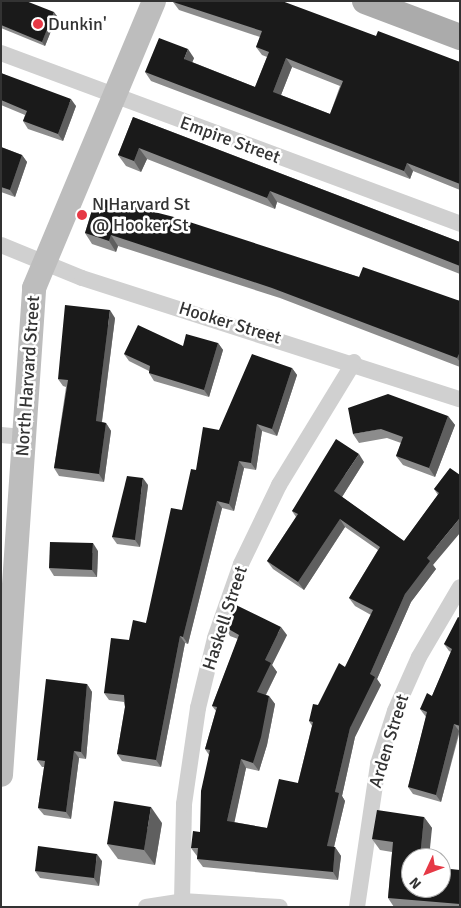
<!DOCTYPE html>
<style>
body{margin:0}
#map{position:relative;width:461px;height:908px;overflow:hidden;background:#fff;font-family:Signika,sans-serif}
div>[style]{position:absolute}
.street>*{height:16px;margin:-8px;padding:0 8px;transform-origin:8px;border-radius:8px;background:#d0d0d0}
.secondary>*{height:24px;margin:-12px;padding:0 12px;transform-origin:12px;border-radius:12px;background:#bdbdbd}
.primary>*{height:26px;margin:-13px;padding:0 13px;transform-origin:13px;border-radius:13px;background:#ababab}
.wall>*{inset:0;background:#8c8c8c}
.shaded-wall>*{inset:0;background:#5f5f5f}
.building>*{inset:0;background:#1a1a1a}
.dots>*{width:14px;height:14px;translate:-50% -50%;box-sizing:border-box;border:2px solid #fff;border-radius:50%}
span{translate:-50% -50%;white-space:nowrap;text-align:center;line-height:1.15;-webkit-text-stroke:5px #fff;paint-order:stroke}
.poi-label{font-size:18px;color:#333}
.left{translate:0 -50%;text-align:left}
.street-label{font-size:18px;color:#333}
.frame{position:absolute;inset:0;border:2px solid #333;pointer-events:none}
.north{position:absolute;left:401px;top:848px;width:50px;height:50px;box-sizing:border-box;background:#fff;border:1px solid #adadad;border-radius:50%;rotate:227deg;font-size:14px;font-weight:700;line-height:20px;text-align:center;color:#333}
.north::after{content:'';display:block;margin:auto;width:18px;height:22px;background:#e63946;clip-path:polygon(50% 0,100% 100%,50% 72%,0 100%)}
</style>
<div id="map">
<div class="street">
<i style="left:1px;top:53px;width:490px;rotate:20.4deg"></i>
<i style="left:1px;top:245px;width:87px;rotate:22.2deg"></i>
<i style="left:82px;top:278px;width:397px;rotate:17.8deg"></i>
<i style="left:1px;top:435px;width:22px;rotate:5deg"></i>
<i style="left:182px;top:901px;width:97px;rotate:-88.8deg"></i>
<i style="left:184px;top:804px;width:97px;rotate:-81.7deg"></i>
<i style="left:198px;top:708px;width:72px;rotate:-76.3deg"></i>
<i style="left:215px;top:638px;width:78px;rotate:-70.6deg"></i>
<i style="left:241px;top:564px;width:88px;rotate:-64.3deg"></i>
<i style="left:279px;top:485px;width:144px;rotate:-58.6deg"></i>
<i style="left:146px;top:907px;width:36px;rotate:-9deg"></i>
<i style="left:182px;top:901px;width:98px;rotate:3.5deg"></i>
<i style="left:357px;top:907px;width:145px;rotate:-81.6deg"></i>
<i style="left:378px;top:764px;width:56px;rotate:-72.2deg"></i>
<i style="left:395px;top:711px;width:59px;rotate:-66deg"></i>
<i style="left:419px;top:657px;width:81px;rotate:-59.6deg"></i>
</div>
<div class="secondary">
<i style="left:1px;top:775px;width:488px;rotate:-86.1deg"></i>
<i style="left:34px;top:288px;width:311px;rotate:-67.3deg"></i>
</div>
<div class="primary">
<i style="left:365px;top:1px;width:102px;rotate:20.8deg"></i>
</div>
<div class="wall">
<i style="clip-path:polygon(1px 1px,57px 16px,45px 46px,1px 28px)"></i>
<i style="clip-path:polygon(evenodd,173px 2px,376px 36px,460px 62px,460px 190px,413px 171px,410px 179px,151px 81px,145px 72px,194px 58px,192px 62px,255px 87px,267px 57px,262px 55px,256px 47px,260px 37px,179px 10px,173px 2px,292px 67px,340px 86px,330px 114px,281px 95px,292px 67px)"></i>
<i style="clip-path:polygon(1px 73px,76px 106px,63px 141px,28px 129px,23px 121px,25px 115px,1px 105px)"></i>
<i style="clip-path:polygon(133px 117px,460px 242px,460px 274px,277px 202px,275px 209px,147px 159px,141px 172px,126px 166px,118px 155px)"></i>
<i style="clip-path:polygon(1px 147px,22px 155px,27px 162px,15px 197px,1px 192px)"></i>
<i style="clip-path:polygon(96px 197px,359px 277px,460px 301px,460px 367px,280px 298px,118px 246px,116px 252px,92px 244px,85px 233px)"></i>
<i style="clip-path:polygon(115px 318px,102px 422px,106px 423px,111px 431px,104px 482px,59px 476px,54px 468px,66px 387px,63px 386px,58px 379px)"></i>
<i style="clip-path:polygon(218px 343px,223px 350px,209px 397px,154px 381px,149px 373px,149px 371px,129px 361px,124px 354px,183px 346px)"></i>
<i style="clip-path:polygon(292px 368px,297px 375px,277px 436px,262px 431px,256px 470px,244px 468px,234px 511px,222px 508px,188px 644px,185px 643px,161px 767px,122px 761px,117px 754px,125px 707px,124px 702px,109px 700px,104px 693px,129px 640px,146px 623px,182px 510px,196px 470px,219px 430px)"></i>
<i style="clip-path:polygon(448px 416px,455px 425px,435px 477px,403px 465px,396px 456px,401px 443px,387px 438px,359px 443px,353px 434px)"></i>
<i style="clip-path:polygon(364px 462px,342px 497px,404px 541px,438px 495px,434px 489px,450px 468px,433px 565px,436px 569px,411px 602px,377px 679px,381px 685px,355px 737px,342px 796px,345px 801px,334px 847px,335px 847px,341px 856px,338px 880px,203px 867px,197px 859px,197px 856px,191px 848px,200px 832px,209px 755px,205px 749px,216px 711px,212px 706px,238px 639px,230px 636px,225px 627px,287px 635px,272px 665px,277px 672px,266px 695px,269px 696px,275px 704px,267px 745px,259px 771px,246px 768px,234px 822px,267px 828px,298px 783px,312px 726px,309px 721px,318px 705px,345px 667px,371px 615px,355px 606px,349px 598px,378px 550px,345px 527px,304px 590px,273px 569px,267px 561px,296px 517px,292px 511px)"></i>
<i style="clip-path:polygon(148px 485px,140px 547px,117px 544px,112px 537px)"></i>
<i style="clip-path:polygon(98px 551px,97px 577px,54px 576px,49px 568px)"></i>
<i style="clip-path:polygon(460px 618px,460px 731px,441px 802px,413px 794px,408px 787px,426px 717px,420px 709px,432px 696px,451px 652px,449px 651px,444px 644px)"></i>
<i style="clip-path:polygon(87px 684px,92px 692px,86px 759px,79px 758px,71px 819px,44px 815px,38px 808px,44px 767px,42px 767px,37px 760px)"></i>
<i style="clip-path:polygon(424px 817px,432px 828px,411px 888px,460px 870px,460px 907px,394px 907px,388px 898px,392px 852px,380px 850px,372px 839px)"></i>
<i style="clip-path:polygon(162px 823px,155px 865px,118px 859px,107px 844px)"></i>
<i style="clip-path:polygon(102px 861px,99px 886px,40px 878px,35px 871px)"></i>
</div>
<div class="shaded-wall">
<i style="clip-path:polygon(54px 12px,57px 16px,45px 46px,42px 42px)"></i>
<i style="clip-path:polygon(188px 49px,194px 58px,190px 68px,184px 59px)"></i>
<i style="clip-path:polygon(286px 58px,292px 67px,279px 100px,273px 92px)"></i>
<i style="clip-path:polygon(71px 99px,76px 106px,63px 141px,58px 134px)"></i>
<i style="clip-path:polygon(139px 148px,147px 159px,141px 172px,134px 161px)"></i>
<i style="clip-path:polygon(22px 155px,27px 162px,15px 197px,10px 190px)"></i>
<i style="clip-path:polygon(407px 163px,413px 171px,410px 179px,404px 171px)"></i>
<i style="clip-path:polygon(270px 191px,277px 202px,275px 209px,267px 198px)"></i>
<i style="clip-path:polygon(111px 235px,118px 246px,116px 252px,109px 241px)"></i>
<i style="clip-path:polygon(110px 310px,115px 318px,101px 428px,96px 421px)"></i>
<i style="clip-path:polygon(218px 343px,223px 350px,209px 397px,204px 390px)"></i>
<i style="clip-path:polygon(460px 352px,460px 362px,457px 358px)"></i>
<i style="clip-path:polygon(292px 368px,297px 375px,277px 436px,272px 429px)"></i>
<i style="clip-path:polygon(448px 416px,455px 425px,435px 477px,429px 468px)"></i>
<i style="clip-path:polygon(106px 423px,111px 431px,104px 482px,99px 474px)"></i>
<i style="clip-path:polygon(257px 424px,262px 431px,256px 470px,251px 463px)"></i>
<i style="clip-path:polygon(359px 454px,364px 462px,340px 500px,334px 491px)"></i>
<i style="clip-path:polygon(239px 461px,244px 468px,234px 511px,229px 504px)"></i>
<i style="clip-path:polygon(143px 478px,148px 485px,140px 547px,135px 540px)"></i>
<i style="clip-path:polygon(217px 501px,222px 508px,188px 644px,183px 637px)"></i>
<i style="clip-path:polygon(460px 518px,460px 533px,433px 565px,436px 569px,411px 602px,377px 679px,381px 685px,355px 737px,342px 796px,345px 801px,332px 855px,327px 846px,335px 792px,350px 728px,370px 674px,405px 594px,427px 558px)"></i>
<i style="clip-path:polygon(340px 519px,345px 527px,304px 590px,298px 582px)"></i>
<i style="clip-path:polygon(93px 543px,98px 551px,97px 577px,92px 570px)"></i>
<i style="clip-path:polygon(281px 627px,287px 635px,272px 665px,277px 672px,263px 700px,257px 692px,265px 660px)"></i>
<i style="clip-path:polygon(180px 636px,185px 643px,161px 767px,156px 760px)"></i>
<i style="clip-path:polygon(87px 684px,92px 692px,86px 759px,81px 752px)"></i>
<i style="clip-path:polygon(269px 696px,275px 704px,267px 745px,259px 771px,253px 763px)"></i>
<i style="clip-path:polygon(454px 724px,459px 731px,441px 802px,436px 795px)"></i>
<i style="clip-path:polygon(74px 751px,79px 758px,71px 819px,66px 812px)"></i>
<i style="clip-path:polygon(241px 759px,246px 768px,233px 829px,227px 821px)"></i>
<i style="clip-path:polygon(151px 807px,162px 823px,155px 865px,144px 850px)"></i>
<i style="clip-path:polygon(424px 817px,432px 828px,429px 858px,420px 858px)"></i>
<i style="clip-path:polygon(335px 847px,341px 856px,338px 880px,333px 872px)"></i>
<i style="clip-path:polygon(97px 854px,102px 861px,99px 886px,94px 878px)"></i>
</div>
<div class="building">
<i style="clip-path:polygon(1px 1px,26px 1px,54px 12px,42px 42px,1px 25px)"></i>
<i style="clip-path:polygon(evenodd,174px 1px,282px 1px,376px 36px,378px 31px,460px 62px,460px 184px,407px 163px,404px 171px,145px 72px,159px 38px,188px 49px,184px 59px,255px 87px,269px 52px,256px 47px,262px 31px,173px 2px,174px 1px,286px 58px,343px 81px,330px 114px,273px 92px,286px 58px)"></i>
<i style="clip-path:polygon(1px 73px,71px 99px,58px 134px,23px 121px,27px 111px,1px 100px)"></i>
<i style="clip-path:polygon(133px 117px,460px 242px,460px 266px,270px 191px,267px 198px,139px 148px,134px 161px,118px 155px)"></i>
<i style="clip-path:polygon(1px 147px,22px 155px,10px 190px,1px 187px)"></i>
<i style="clip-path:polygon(96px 197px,174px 217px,359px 277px,363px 267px,460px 301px,460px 352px,457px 358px,272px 288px,111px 235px,109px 241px,85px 233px)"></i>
<i style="clip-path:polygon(65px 305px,110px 310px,96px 421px,106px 423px,99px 474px,54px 468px,68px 380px,58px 379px)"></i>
<i style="clip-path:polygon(138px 325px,183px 346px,186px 334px,218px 343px,204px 390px,149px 373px,150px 366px,124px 354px)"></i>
<i style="clip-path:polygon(252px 354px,292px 368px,272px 429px,257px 424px,251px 463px,239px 461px,229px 504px,217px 501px,183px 637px,180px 636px,156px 760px,117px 754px,125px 707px,124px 695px,104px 693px,111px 638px,129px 640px,133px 620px,146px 623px,171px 508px,182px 510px,191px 469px,196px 470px,203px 427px,219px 430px)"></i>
<i style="clip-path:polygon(388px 394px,448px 416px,429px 468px,396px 456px,403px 437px,381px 429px,353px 434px,348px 408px)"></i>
<i style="clip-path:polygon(336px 439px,359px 454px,334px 491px,404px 541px,439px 493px,434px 489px,450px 468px,460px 475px,460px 518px,427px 558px,430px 561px,405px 594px,370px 674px,375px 677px,350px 728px,335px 792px,339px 793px,327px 846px,335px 847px,333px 872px,197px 859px,198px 848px,191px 848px,193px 831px,200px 832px,201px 791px,210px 750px,205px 749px,217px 707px,212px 706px,239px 635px,225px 627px,236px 605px,281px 627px,265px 660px,271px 663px,257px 692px,269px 696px,261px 737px,253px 763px,241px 759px,227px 821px,267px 828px,279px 779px,298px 783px,313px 722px,309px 721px,313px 704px,318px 705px,339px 663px,345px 667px,373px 610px,349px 598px,380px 547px,340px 519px,298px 582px,267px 561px,298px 514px,292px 511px)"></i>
<i style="clip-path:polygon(127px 476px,143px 478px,135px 540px,112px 537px)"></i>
<i style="clip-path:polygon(50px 542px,93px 543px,92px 570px,49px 568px)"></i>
<i style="clip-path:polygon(458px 617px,460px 618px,460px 726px,454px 724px,436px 795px,408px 787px,427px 712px,420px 709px,427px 693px,432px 696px,452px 649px,444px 644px)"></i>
<i style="clip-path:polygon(46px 679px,87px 684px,81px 752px,74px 751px,66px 812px,38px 808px,45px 761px,37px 760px)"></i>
<i style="clip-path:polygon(114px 801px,151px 807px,144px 850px,107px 844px)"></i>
<i style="clip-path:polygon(377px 810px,424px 817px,420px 858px,411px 858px,411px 888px,441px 888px,441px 868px,460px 870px,460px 904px,388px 898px,393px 842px,372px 839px)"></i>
<i style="clip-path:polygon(38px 846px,97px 854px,94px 878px,35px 871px)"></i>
</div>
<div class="dots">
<i style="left:38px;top:24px;background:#e63946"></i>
<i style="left:82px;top:215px;background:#e63946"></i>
</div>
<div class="poi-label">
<span class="left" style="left:48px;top:24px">Dunkin'</span>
<span class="left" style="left:92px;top:215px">N Harvard St<br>@ Hooker St</span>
</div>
<div class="street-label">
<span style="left:230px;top:140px;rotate:20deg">Empire Street</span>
<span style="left:230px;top:323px;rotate:17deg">Hooker Street</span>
<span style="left:28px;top:376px;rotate:-86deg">North Harvard Street</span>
<span style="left:225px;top:618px;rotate:-72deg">Haskell Street</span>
<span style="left:389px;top:741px;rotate:-73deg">Arden Street</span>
</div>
<div class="frame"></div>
<div class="north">N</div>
</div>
